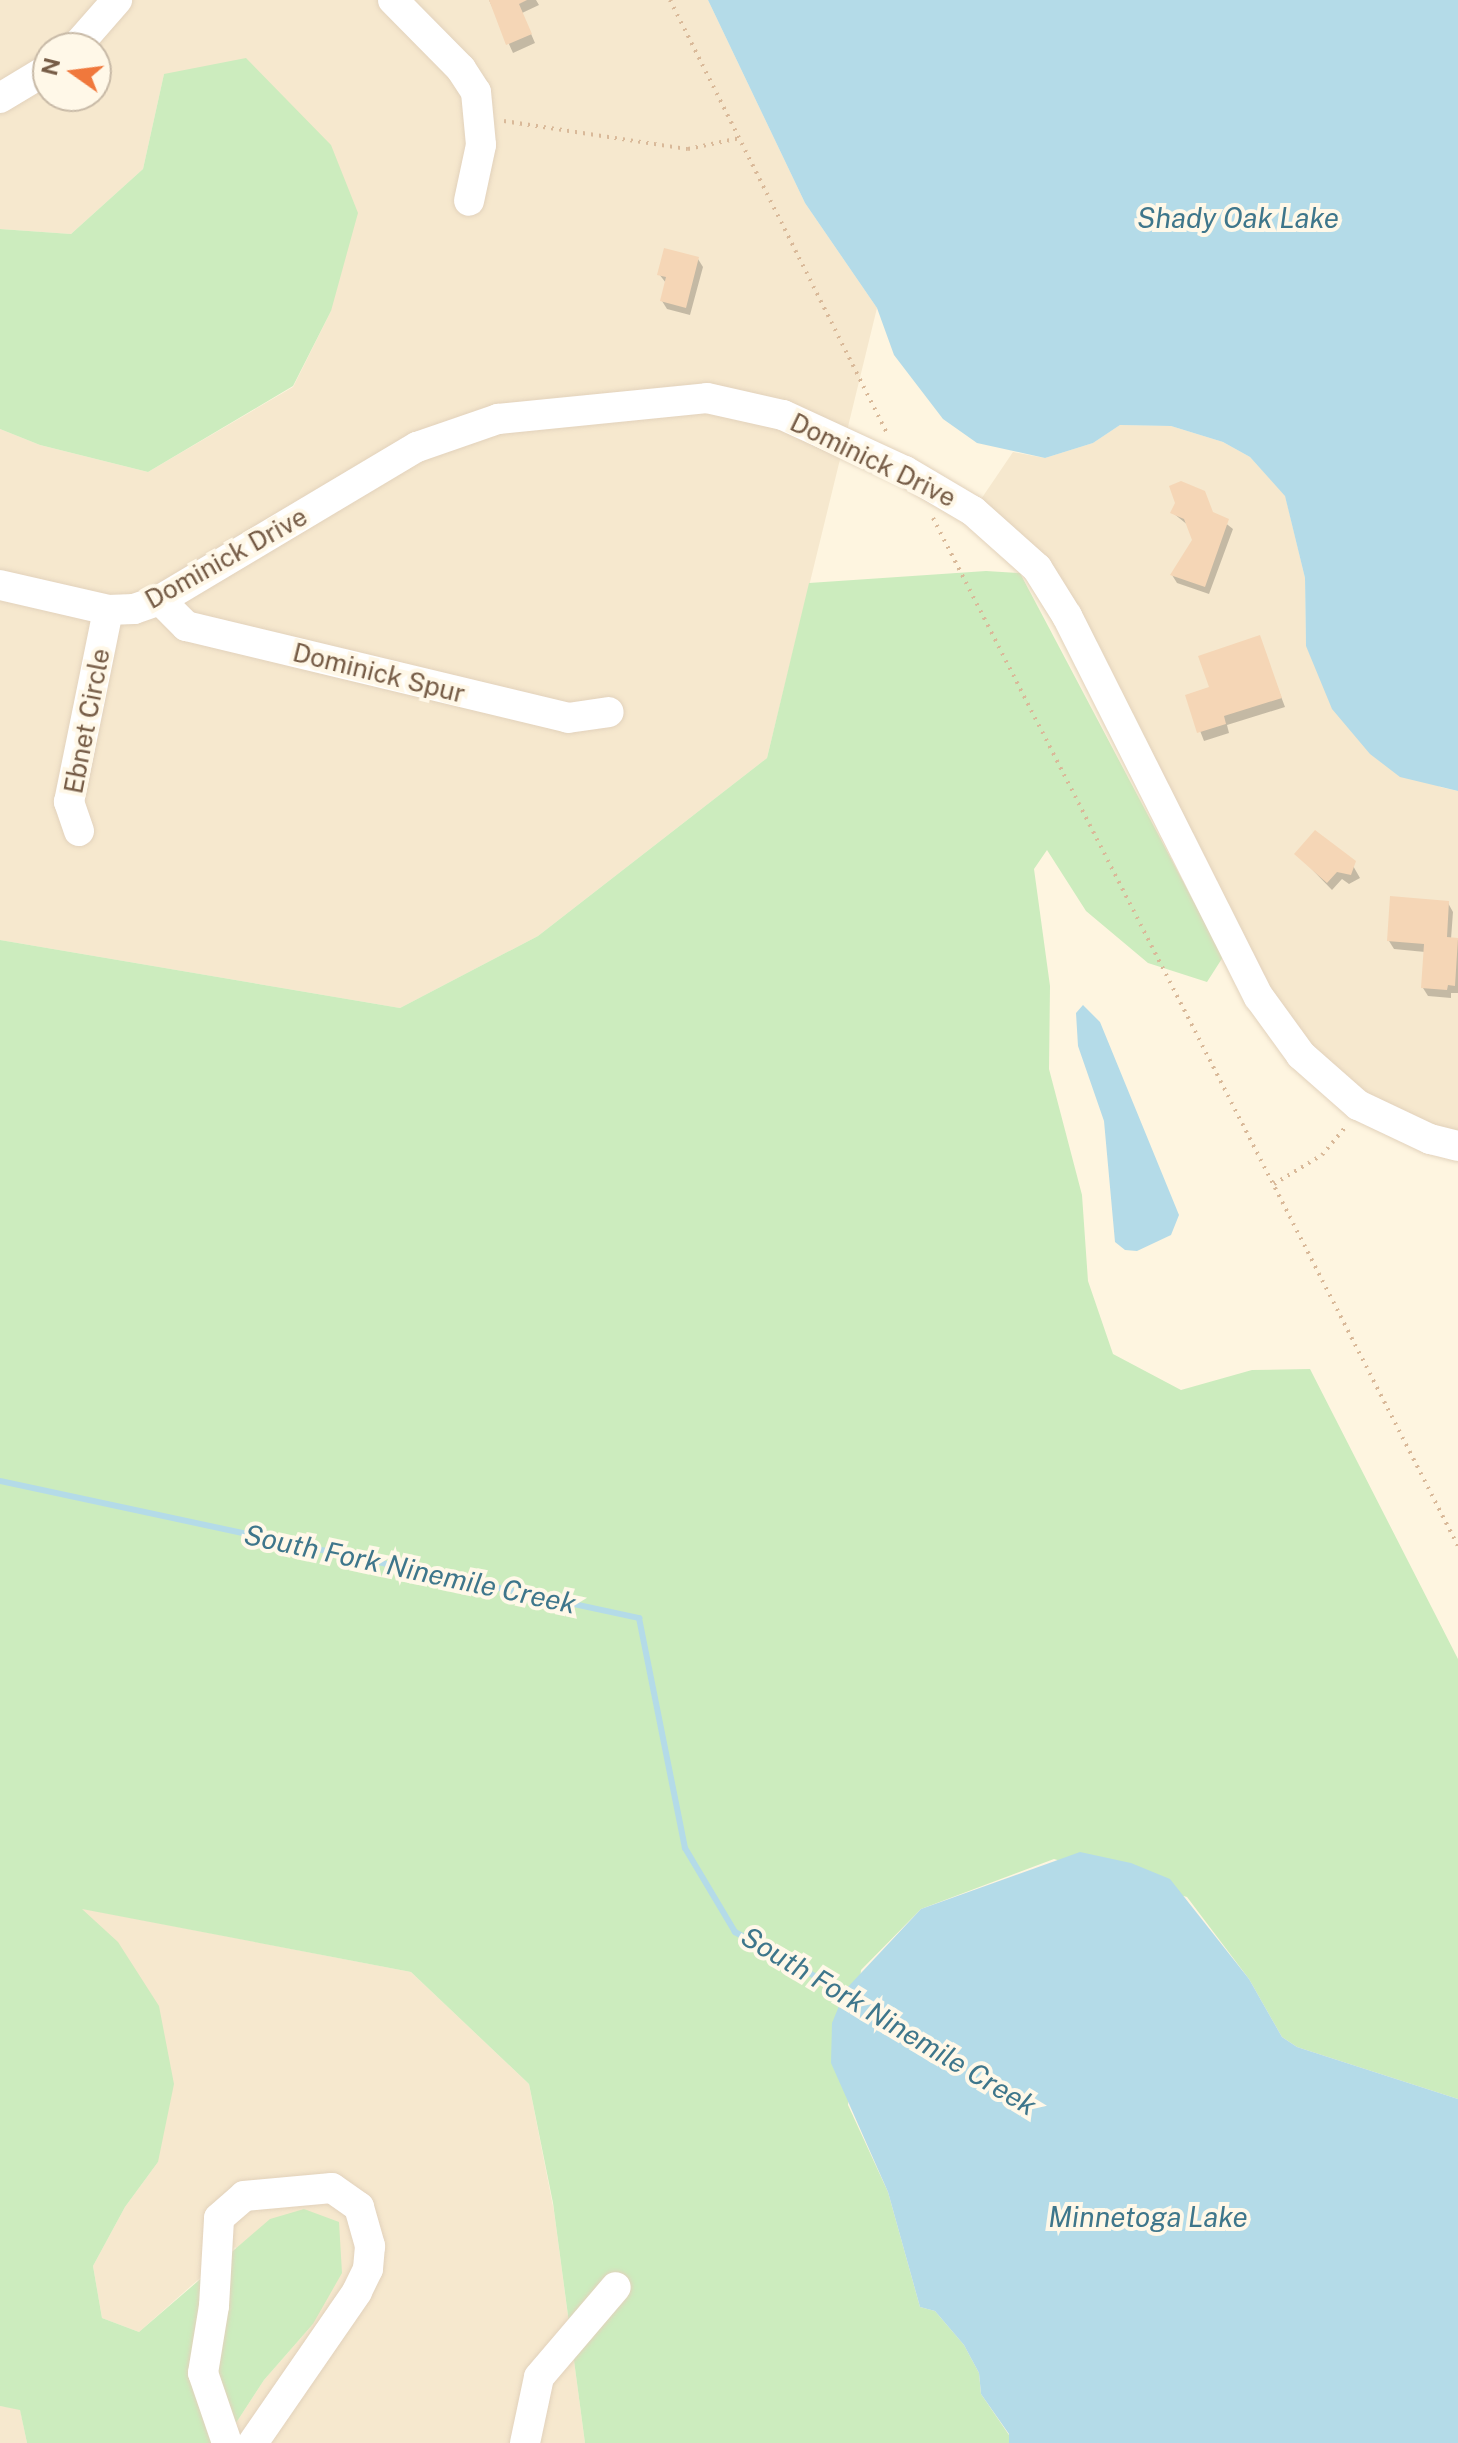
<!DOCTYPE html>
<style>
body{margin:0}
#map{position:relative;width:1458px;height:2443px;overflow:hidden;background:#fef5e0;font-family:"Public Sans",sans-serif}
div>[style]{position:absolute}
.residential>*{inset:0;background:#f6e8ce}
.green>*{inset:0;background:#ccecbe}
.water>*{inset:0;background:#b4dbe8}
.shadow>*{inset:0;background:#0003}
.stream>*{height:6px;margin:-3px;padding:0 3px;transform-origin:3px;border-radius:3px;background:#b4dbe8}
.building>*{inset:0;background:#f5d6b6}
.path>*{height:4px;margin-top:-2px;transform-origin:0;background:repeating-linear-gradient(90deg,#d9b999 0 2px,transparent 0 8px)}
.roads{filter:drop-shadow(0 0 2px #e2d2bc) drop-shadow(0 0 2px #e2d2bc)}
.minor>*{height:30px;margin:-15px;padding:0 15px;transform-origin:15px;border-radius:15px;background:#fff}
span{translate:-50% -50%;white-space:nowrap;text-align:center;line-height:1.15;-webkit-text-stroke:8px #fff8e8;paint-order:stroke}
.street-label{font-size:26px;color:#765c46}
.water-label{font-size:28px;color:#3e768b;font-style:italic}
.north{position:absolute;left:32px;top:32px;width:80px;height:80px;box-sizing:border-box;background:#fff8e8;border:2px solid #c8baa7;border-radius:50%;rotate:284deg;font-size:22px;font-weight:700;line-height:32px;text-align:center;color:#765c46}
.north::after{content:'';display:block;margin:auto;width:28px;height:36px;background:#f0783c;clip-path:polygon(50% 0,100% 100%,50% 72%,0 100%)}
</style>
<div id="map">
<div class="residential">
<i style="clip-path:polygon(evenodd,0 0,708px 0,805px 203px,877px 308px,767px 758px,538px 936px,400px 1008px,0 940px,0 429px,40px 445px,148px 472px,293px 387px,331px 311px,164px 74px,143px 169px,71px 234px,0 229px,0 0,48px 48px,96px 48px,96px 96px,48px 96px,48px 48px)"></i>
<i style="clip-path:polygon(1120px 425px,1171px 426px,1223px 442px,1250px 457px,1285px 495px,1305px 578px,1306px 646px,1440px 787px,1458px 791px,1458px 1146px,1301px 1055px,1067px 616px,973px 511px,1013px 452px,1045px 458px,1093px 443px)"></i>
<i style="clip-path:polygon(80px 1908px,411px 1972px,529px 2084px,554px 2211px,585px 2443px,223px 2443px,264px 2380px,313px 2324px,235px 2247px,139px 2332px,102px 2318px,93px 2266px,125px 2207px,158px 2162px)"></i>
<i style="clip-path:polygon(0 2406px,20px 2409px,27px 2443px,0 2443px)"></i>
</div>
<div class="green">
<i style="clip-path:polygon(246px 58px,331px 145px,358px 213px,331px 311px,293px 386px,148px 472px,40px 445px,0 429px,0 229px,71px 234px,143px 169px,164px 74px)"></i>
<i style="clip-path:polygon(986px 571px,1020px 573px,1223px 957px,1207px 982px,1148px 963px,1086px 911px,1047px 850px,1034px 869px,1050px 986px,1049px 1069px,1082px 1195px,1088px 1281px,1113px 1354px,1181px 1390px,1252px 1370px,1310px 1369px,1458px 1659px,1458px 2099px,1297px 2047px,1282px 2037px,1249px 1979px,1187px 1897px,1054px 1859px,921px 1909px,861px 1970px,848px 2105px,888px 2192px,920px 2307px,935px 2311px,964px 2345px,979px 2373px,981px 2394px,1009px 2435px,1009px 2443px,585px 2443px,553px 2203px,529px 2084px,411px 1972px,82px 1909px,118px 1942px,159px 2006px,174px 2084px,158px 2162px,125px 2207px,93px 2266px,102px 2318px,139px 2332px,270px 2219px,304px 2209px,339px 2222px,342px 2273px,313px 2324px,264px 2380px,223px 2443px,27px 2443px,20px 2410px,0 2406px,0 940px,400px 1008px,538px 936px,767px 758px,809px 583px)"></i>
</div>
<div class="water">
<i style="clip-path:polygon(708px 0,1458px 0,1458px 791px,1400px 777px,1370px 754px,1332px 709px,1306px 646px,1305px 578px,1285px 496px,1250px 457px,1223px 442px,1171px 426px,1120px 425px,1093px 443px,1045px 458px,977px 443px,943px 419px,894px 355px,877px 308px,805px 203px)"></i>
<i style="clip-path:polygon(1083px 1005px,1100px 1022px,1179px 1215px,1171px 1235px,1137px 1251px,1125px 1250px,1115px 1242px,1104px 1121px,1078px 1046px,1076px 1013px)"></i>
<i style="clip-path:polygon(1080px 1852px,1131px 1863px,1170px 1879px,1249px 1979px,1282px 2037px,1297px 2047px,1458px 2099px,1458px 2443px,1009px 2443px,1009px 2434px,981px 2394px,979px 2373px,964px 2345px,935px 2311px,920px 2307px,888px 2192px,831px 2063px,832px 2023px,846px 1989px,921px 1909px)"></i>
</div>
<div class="shadow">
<i style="clip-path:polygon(489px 0,536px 0,539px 5px,522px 13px,535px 43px,513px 53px)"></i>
<i style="clip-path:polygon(698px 259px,703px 267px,690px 315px,667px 309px,662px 301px,666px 283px,659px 274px)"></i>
<i style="clip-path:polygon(1173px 513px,1214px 514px,1233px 529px,1209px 594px,1177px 583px,1172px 575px,1194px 540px,1189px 526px)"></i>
<i style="clip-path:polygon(1259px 638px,1285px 707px,1227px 725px,1229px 733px,1204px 741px,1187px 697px,1211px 688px)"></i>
<i style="clip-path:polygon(1297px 854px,1348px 857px,1360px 878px,1349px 884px,1342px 879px,1332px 890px)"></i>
<i style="clip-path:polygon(1448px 903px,1453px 912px,1451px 939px,1458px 940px,1458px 993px,1451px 993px,1451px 998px,1428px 996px,1423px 988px,1425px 952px,1394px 949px,1389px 941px)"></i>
</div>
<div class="stream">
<i style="left:0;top:1481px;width:654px;rotate:12.1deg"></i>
<i style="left:639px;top:1618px;width:235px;rotate:78.7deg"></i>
<i style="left:685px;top:1848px;width:98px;rotate:59.2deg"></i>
<i style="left:735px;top:1932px;width:130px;rotate:28.9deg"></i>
</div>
<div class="building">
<i style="clip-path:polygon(489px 0,527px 0,519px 4px,532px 34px,506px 45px)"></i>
<i style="clip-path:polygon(664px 248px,699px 257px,686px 308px,660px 301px,666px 277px,657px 275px)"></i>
<i style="clip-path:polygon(1181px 481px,1205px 491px,1213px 512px,1229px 519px,1205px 587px,1170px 575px,1192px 540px,1184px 519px,1170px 513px,1175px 503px,1169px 486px)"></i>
<i style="clip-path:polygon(1260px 635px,1282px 698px,1224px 716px,1226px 724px,1197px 733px,1185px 695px,1209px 687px,1198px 656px)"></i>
<i style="clip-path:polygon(1315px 830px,1356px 861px,1351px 875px,1337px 872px,1327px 883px,1294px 854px)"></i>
<i style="clip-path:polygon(1390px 896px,1449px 901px,1447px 937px,1458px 938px,1455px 986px,1448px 985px,1447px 990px,1421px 988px,1424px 944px,1387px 941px)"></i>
</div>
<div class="path">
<i style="left:670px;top:0;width:485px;rotate:63.4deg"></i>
<i style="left:504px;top:121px;width:186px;rotate:8.7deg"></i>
<i style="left:688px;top:149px;width:53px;rotate:-11.9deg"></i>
<i style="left:933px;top:518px;width:1154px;rotate:62.95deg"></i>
<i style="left:1274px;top:1184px;width:56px;rotate:-31.1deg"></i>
<i style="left:1322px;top:1155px;width:39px;rotate:-50deg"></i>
</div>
<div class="roads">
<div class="minor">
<i style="left:393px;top:0;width:97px;rotate:45.4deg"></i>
<i style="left:461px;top:69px;width:27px;rotate:57deg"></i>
<i style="left:476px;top:92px;width:53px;rotate:84.6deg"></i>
<i style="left:481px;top:145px;width:57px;rotate:102.1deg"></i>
<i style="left:75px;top:48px;width:64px;rotate:-48.8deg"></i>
<i style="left:0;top:98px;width:56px;rotate:-31.1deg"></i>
<i style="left:0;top:585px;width:111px;rotate:13deg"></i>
<i style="left:108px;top:610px;width:26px;rotate:-2deg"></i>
<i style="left:134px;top:609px;width:28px;rotate:-19deg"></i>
<i style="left:160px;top:600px;width:299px;rotate:-30.8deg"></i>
<i style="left:417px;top:447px;width:86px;rotate:-19.1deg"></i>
<i style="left:498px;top:419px;width:210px;rotate:-5.7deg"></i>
<i style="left:707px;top:398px;width:78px;rotate:12.6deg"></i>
<i style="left:783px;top:415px;width:134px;rotate:24.7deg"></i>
<i style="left:905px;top:471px;width:79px;rotate:30.5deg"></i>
<i style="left:973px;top:511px;width:86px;rotate:41.7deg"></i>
<i style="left:1037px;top:568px;width:57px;rotate:58deg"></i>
<i style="left:1067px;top:616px;width:427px;rotate:63.3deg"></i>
<i style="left:1259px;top:997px;width:72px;rotate:54.1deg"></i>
<i style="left:1301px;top:1055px;width:76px;rotate:41.3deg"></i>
<i style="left:1358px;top:1105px;width:80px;rotate:25.3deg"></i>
<i style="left:1430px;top:1139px;width:29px;rotate:14deg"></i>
<i style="left:160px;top:600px;width:37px;rotate:45deg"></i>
<i style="left:186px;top:626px;width:393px;rotate:13.5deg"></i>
<i style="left:568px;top:718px;width:41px;rotate:-8.3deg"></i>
<i style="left:79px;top:831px;width:31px;rotate:-109deg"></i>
<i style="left:69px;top:802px;width:196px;rotate:-78.5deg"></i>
<i style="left:227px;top:2443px;width:74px;rotate:-108.9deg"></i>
<i style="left:203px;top:2373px;width:68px;rotate:-80.7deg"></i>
<i style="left:214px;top:2306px;width:88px;rotate:-86.7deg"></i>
<i style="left:219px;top:2218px;width:33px;rotate:-41deg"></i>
<i style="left:244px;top:2196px;width:88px;rotate:-5.2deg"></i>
<i style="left:332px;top:2188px;width:33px;rotate:35deg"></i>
<i style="left:359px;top:2207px;width:41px;rotate:74.2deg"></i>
<i style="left:370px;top:2246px;width:23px;rotate:95deg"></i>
<i style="left:368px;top:2269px;width:25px;rotate:116deg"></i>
<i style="left:357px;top:2292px;width:183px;rotate:124.6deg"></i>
<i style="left:525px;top:2443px;width:67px;rotate:-78deg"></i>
<i style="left:539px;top:2377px;width:118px;rotate:-49.5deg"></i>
</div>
</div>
<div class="street-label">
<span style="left:873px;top:460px;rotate:26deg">Dominick Drive</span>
<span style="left:226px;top:558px;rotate:-29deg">Dominick Drive</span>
<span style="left:379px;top:673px;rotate:14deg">Dominick Spur</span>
<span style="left:87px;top:721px;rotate:-79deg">Ebnet Circle</span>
</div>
<div class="water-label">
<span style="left:1238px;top:218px">Shady Oak Lake</span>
<span style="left:410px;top:1569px;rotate:12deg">South Fork Ninemile Creek</span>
<span style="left:889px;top:2021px;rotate:31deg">South Fork Ninemile Creek</span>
<span style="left:1148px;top:2217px">Minnetoga Lake</span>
</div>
<div class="north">N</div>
</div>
